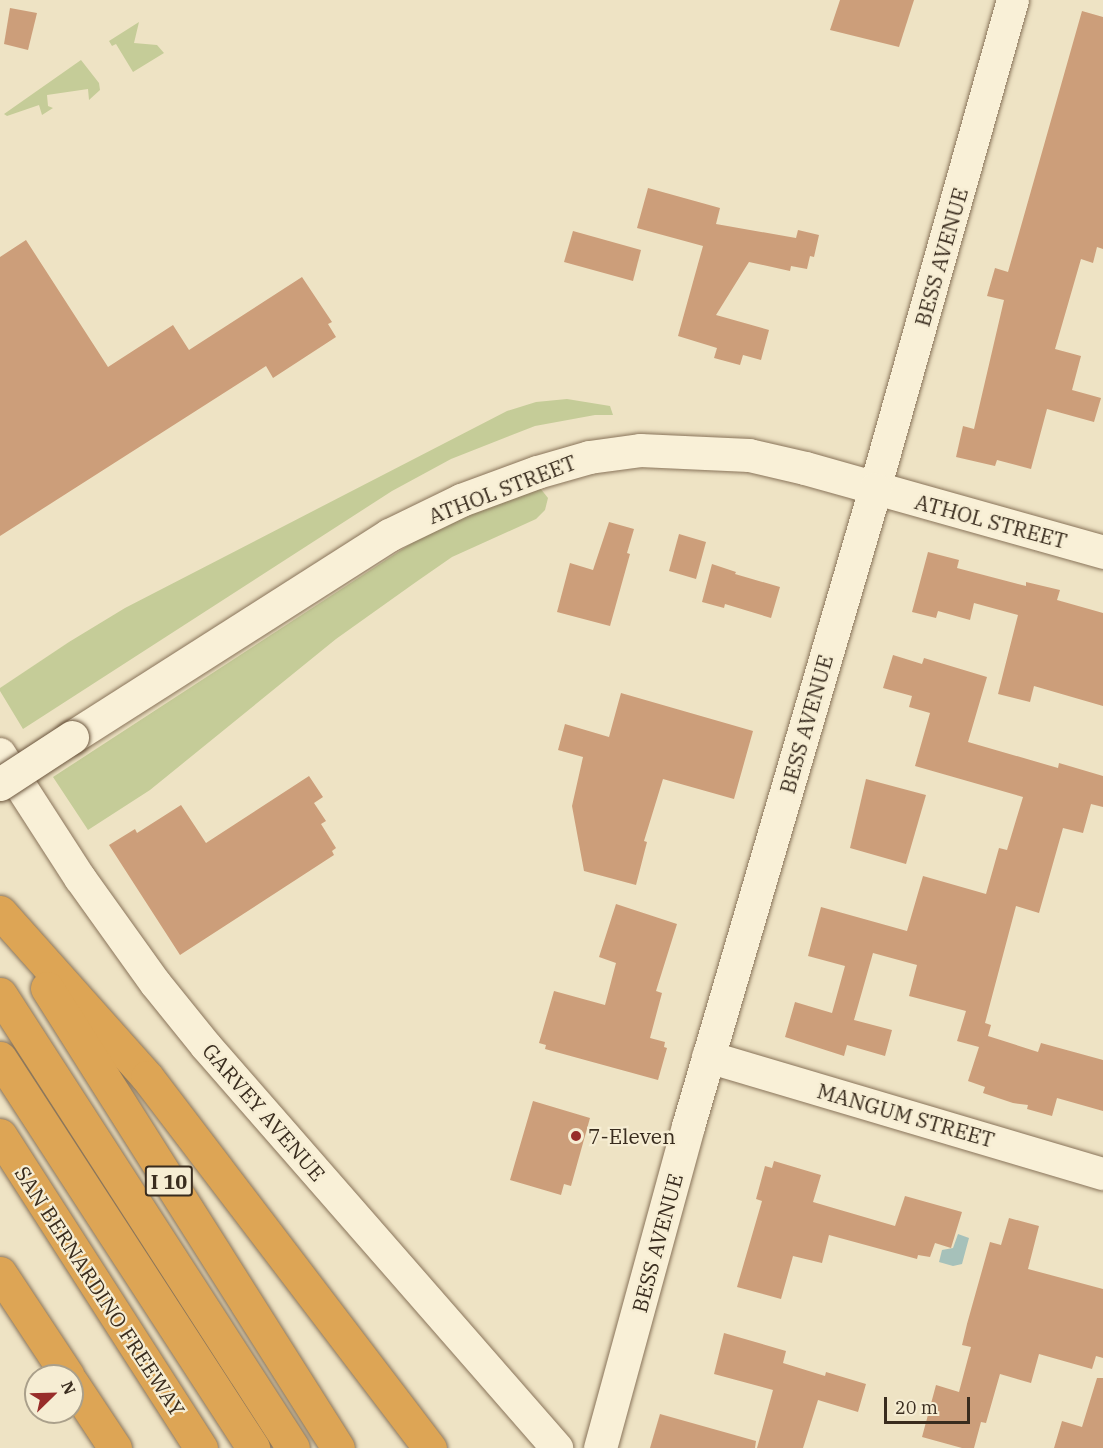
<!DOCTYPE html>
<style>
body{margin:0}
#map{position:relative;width:1103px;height:1448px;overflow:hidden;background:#eee3c4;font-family:"IBM Plex Serif",serif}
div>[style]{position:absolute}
.green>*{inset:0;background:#c5cc98}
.water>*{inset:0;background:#a6c1ba}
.building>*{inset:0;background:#cc9e7a}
.roads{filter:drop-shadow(0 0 2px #89745a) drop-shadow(0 0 2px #89745a)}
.street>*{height:32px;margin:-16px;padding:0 16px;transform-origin:16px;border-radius:16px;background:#f9f0d7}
.secondary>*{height:33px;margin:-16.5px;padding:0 16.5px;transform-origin:16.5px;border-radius:16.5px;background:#f9f0d7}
.highway>*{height:33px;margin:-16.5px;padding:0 16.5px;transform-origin:16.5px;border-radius:16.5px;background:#dda555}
.bridges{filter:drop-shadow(0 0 2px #6b553d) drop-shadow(0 0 2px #6b553d)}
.secondary-bridge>*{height:33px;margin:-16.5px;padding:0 16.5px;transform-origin:16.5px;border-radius:16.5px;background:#f9f0d7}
.dots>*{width:16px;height:16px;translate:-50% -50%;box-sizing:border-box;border:3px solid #f6edd3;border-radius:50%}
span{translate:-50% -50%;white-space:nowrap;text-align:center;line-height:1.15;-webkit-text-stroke:4.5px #f6edd3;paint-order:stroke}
.shield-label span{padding:2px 4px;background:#f6edd3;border:2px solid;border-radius:4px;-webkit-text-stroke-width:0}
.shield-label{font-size:20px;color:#392c1e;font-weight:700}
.street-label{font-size:21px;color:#392c1e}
.poi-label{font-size:21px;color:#392c1e}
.left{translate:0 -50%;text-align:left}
.north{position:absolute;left:24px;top:1364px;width:60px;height:60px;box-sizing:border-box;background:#f6edd3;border:2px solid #aaa08b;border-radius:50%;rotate:67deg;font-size:16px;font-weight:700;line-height:24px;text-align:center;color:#392c1e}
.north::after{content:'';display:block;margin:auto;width:21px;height:27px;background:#982d2a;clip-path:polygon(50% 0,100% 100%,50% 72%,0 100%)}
.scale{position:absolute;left:884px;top:1397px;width:86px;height:27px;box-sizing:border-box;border:3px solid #392c1e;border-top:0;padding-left:8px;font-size:18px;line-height:21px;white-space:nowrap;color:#392c1e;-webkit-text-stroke:4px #f6edd3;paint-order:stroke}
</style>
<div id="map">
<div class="green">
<i style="clip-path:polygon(139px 22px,134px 43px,157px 45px,164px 53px,133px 72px,116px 44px,112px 46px,109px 41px)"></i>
<i style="clip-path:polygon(81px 60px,99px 83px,100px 90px,89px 100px,88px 89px,47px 95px,48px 106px,53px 108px,42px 115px,39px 105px,7px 116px,4px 114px)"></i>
<i style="clip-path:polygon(567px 399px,610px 406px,613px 415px,595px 415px,535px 426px,451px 459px,392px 491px,23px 729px,0 691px,0 688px,69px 642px,125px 608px,507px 411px,536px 402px)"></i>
<i style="clip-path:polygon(540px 488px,548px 498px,545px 510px,536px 519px,452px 557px,416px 582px,336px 639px,150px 790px,88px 830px,53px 777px,438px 526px)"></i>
</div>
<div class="water">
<i style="clip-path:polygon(958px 1234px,969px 1238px,962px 1264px,953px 1266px,939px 1262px,942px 1250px,953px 1248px)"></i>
</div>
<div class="building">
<i style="clip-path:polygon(840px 0,914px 0,899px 47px,830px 30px)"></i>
<i style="clip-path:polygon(10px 8px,37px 13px,28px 50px,4px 44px)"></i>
<i style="clip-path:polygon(1082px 11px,1103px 17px,1103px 249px,1097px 247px,1093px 263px,1081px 259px,1055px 349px,1081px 356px,1072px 390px,1101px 398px,1094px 422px,1047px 409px,1031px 469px,997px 460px,995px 466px,956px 457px,963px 426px,974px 429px,1004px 300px,987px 296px,995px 268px,1008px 272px)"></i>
<i style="clip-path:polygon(648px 188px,720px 208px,716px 224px,796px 238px,798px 230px,819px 235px,814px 257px,810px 256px,807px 269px,791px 266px,790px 271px,749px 262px,716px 315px,769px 330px,761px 360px,743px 355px,740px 365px,714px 358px,717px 348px,678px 336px,703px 246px,637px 228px)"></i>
<i style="clip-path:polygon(573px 231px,641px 250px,633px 281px,564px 262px)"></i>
<i style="clip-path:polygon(26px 240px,108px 367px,173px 325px,189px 350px,302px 277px,332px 322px,328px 324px,336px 337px,273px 378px,266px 366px,0 536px,0 257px)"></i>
<i style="clip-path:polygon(609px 522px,634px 529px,627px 553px,630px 554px,610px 626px,557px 612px,570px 563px,593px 570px)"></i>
<i style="clip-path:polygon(679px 534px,706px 542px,696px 579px,669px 571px)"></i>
<i style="clip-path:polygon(928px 552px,959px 560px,957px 568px,1026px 586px,1026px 582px,1060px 590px,1057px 600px,1103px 613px,1103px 706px,1034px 686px,1030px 702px,998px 694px,1018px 615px,974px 603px,970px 620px,938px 611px,936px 618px,912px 612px)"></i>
<i style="clip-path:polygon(712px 564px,736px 572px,735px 574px,780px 587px,771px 618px,725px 604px,724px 608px,702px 602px)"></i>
<i style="clip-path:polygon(893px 655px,922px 664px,924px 658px,987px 677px,968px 742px,1058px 768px,1059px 763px,1103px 776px,1103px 807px,1091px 804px,1083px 833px,1063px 828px,1039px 913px,1016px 906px,985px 1023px,991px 1025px,988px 1036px,1038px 1052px,1041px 1043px,1103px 1060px,1103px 1111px,1057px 1098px,1052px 1116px,1027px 1109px,1028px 1105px,1013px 1103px,983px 1093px,985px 1087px,968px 1081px,979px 1047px,957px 1041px,966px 1011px,909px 996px,917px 965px,873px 953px,854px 1020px,892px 1030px,885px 1056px,847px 1045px,844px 1056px,785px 1037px,795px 1002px,832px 1013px,845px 966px,808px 956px,821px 907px,907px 931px,923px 876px,986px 894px,999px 848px,1007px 850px,1023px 797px,915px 766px,930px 713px,909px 707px,912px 696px,883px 688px)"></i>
<i style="clip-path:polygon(621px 693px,753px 731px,734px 799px,663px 779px,644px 841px,647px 842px,636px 885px,584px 871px,572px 806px,583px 757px,558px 750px,565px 724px,609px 737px)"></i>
<i style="clip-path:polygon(309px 776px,323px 797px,314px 803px,326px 821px,321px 824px,336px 848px,332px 851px,334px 855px,180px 955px,109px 845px,135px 829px,137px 833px,181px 805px,206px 843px)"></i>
<i style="clip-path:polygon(866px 779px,926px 795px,906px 864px,850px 848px)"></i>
<i style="clip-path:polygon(616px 904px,677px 924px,656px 991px,662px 993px,650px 1038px,665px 1042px,664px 1047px,667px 1048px,658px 1080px,545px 1049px,546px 1045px,539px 1043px,554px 991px,605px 1005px,616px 963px,599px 957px)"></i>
<i style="clip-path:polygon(533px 1101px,590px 1118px,571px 1186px,564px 1184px,561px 1195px,510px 1180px)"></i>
<i style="clip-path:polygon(774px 1161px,821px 1175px,813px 1202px,895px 1226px,905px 1196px,962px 1212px,951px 1248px,935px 1243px,930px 1257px,918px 1255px,917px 1259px,829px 1235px,822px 1263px,793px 1256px,781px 1299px,737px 1287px,762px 1201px,756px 1199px,765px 1166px,772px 1168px)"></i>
<i style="clip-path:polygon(1009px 1218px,1039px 1226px,1028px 1269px,1103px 1289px,1103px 1358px,1096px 1356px,1092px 1369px,1039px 1354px,1031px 1383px,1000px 1374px,986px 1423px,981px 1422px,974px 1448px,962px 1448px,922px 1437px,936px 1385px,959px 1392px,971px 1347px,962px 1345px,967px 1324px,990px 1242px,1001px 1245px)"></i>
<i style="clip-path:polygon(724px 1333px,786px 1351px,783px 1363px,825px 1376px,826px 1372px,866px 1384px,858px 1412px,818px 1400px,803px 1448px,757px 1448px,773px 1390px,714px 1374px)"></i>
<i style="clip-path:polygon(1097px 1378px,1103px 1378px,1103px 1448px,1054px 1448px,1062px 1421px,1082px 1427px)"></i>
<i style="clip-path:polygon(660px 1414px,756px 1441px,755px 1448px,650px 1448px)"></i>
</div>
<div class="roads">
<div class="street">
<i style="left:875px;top:489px;width:508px;rotate:-74.24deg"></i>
<i style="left:0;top:754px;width:148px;rotate:57.2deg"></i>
<i style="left:80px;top:878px;width:130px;rotate:54.4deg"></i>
<i style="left:156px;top:984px;width:80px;rotate:51.1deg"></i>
<i style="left:206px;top:1046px;width:534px;rotate:48.87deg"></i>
<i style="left:708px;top:1057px;width:412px;rotate:16.5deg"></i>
</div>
<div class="secondary">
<i style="left:72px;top:737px;width:376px;rotate:-32.5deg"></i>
<i style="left:389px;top:535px;width:80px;rotate:-25.9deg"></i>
<i style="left:461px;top:500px;width:81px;rotate:-20.2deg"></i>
<i style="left:537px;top:472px;width:54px;rotate:-16.1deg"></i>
<i style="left:589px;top:457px;width:51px;rotate:-7.8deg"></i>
<i style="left:640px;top:450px;width:109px;rotate:2.6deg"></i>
<i style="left:749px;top:455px;width:57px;rotate:13.1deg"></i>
<i style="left:805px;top:468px;width:310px;rotate:15.7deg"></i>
<i style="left:600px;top:1448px;width:334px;rotate:-74.7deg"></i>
<i style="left:688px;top:1126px;width:664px;rotate:-73.64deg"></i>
</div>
<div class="highway">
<i style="left:0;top:912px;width:221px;rotate:48.3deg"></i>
<i style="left:147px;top:1077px;width:467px;rotate:52.7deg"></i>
<i style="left:47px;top:988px;width:544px;rotate:57.68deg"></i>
<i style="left:0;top:994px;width:540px;rotate:57.16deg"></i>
<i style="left:0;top:1058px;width:465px;rotate:57deg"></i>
<i style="left:0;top:1135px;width:372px;rotate:57.3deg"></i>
<i style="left:0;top:1273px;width:123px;rotate:56.6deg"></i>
<i style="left:72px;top:1383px;width:78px;rotate:56.5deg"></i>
</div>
</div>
<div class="bridges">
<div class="secondary-bridge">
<i style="left:0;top:784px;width:86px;rotate:-33.1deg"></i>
</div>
</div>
<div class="dots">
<i style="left:576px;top:1136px;background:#982d2a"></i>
</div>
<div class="shield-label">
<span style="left:169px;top:1181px">I 10</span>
</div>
<div class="street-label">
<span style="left:941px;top:257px;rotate:-74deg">BESS AVENUE</span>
<span style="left:502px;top:489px;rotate:-21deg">ATHOL STREET</span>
<span style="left:991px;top:521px;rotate:15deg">ATHOL STREET</span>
<span style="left:806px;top:724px;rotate:-74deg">BESS AVENUE</span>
<span style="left:264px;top:1112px;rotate:49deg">GARVEY AVENUE</span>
<span style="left:906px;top:1115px;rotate:16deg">MANGUM STREET</span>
<span style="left:657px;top:1243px;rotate:-75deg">BESS AVENUE</span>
<span style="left:100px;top:1291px;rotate:57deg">SAN BERNARDINO FREEWAY</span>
</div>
<div class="poi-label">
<span class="left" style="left:588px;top:1136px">7-Eleven</span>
</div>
<div class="north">N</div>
<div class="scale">20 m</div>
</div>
